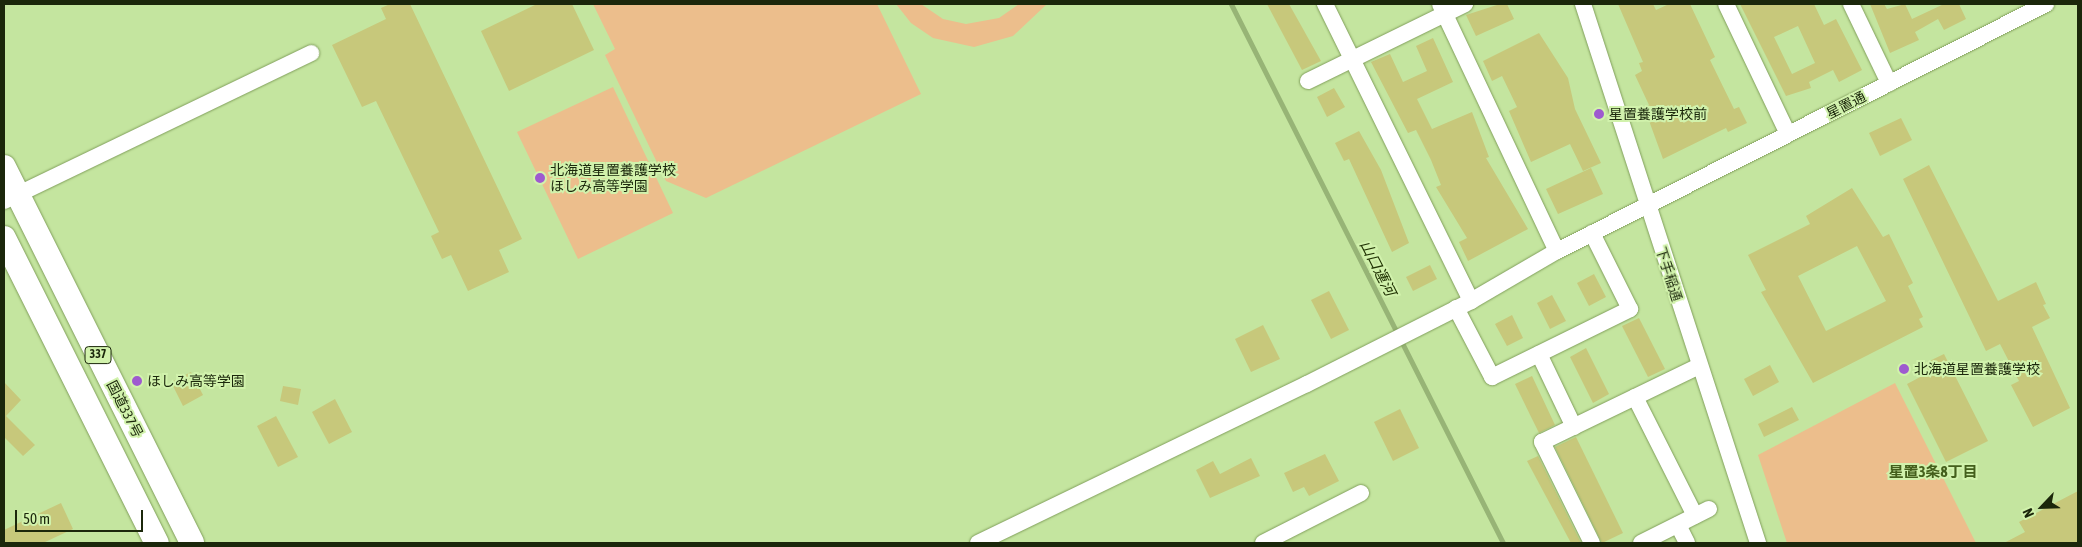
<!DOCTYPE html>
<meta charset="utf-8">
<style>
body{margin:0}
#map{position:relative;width:2082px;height:547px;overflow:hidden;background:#c4e59f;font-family:"Asap Condensed","Noto Sans JP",sans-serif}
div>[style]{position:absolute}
.green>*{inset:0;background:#ecbe8c}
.stream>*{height:5px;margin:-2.5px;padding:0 2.5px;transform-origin:2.5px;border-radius:2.5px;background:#97b476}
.building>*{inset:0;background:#c7c87b}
.roads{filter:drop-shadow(0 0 1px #819f5c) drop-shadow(0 0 1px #819f5c)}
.minor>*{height:16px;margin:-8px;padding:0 8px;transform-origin:8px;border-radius:8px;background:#fff}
.highway>*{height:24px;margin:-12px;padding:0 12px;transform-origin:12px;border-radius:12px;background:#fff}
.dots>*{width:14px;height:14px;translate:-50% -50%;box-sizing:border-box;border:2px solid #d1f2ac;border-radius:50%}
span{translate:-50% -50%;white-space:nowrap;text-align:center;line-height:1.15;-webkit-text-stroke:4px #d1f2ac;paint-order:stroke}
.shield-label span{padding:1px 4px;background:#d1f2ac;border:1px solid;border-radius:4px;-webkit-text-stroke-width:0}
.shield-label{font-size:12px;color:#1b270b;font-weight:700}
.street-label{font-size:14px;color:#1b270b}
.poi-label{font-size:14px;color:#1b270b}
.left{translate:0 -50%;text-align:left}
.water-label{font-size:15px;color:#223405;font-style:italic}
.neighbourhood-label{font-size:15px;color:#445f1c;font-weight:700}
.frame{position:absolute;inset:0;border:5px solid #1b270b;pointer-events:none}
.north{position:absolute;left:2017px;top:482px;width:50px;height:50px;-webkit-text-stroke:4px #d1f2ac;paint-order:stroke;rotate:246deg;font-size:14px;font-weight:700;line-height:20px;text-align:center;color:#1b270b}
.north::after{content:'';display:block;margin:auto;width:18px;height:22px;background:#1b270b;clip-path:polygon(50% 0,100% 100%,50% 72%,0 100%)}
.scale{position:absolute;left:15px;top:510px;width:128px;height:22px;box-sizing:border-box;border:2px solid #1b270b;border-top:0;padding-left:6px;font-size:15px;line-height:18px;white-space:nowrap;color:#1b270b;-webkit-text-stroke:4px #d1f2ac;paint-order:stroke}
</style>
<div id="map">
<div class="green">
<i style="clip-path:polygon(593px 4px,877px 4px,921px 94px,706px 198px,666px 181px,605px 55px,615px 49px)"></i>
<i style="clip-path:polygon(896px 4px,921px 4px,943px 19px,966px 24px,999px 18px,1019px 4px,1047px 4px,1013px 36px,974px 47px,933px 38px,911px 23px)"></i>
<i style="clip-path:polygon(613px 87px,673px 213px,578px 259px,517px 132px)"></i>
<i style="clip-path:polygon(1895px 383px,1976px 543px,1787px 543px,1758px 455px)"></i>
</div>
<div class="stream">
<i style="left:1231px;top:4px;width:604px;rotate:63.22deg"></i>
</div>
<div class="building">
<i style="clip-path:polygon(390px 4px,410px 4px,522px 239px,499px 250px,509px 272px,468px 291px,451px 255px,442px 259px,431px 236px,439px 232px,376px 101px,362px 107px,332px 45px,386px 19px,381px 8px)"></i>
<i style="clip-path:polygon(537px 4px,572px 4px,594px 50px,509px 91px,481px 31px)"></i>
<i style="clip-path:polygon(1267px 4px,1289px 4px,1321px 61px,1302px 70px)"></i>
<i style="clip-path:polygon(1500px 4px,1507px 4px,1514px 19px,1476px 36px,1466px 15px)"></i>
<i style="clip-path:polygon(1618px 4px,1653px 4px,1656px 10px,1669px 4px,1690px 4px,1715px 57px,1710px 60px,1734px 109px,1739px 107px,1747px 123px,1728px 132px,1726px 128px,1663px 159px,1644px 107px,1649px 105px,1635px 75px,1642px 71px,1639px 63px,1643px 62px)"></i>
<i style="clip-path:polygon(evenodd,1740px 4px,1814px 4px,1824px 25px,1836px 19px,1862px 70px,1839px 82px,1833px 70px,1809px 82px,1811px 88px,1786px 96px,1740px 4px,1798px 26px,1815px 63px,1792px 74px,1774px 37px,1798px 26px)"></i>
<i style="clip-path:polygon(1870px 4px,1884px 4px,1887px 9px,1905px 4px,1912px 19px,1944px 4px,1959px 4px,1966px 19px,1944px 30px,1938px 19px,1915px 32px,1919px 40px,1890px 53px)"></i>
<i style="clip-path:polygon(1539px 33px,1568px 78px,1575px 109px,1601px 163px,1583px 171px,1570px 144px,1531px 162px,1509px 111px,1517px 107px,1502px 76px,1492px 81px,1483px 61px)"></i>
<i style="clip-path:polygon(1433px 38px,1453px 82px,1417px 99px,1432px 129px,1472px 112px,1489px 157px,1486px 158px,1528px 229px,1468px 261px,1459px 242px,1467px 238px,1436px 187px,1441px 185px,1431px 160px,1416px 130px,1408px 133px,1371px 62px,1390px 54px,1403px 82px,1427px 71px,1416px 46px)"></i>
<i style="clip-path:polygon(1334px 88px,1345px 107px,1327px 117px,1317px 97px)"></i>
<i style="clip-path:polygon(1901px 118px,1912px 140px,1880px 156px,1869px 133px)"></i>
<i style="clip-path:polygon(1359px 131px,1381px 170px,1409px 243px,1392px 252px,1349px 159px,1344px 161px,1335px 143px)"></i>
<i style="clip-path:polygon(1929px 165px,1998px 301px,2036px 282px,2046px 304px,2043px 305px,2050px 318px,2032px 327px,2070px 408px,2033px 427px,2011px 385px,2019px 381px,2000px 344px,1986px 351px,1903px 179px)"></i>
<i style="clip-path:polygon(1591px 168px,1603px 194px,1558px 214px,1546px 189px)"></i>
<i style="clip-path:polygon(evenodd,1852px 188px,1883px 237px,1889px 234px,1913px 283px,1908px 286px,1923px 317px,1919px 319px,1923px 327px,1813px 383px,1761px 292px,1766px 290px,1748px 255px,1810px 224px,1806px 216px,1852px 188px,1857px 246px,1886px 301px,1826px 331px,1798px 276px,1857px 246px)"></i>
<i style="clip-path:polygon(1430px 265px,1437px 279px,1413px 291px,1406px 277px)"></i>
<i style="clip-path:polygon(1594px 274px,1606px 297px,1589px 306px,1577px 283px)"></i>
<i style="clip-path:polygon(1329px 291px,1349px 330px,1331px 339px,1311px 300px)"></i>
<i style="clip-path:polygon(1552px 295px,1566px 321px,1550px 329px,1537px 303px)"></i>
<i style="clip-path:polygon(1512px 315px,1523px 338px,1507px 346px,1495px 324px)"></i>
<i style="clip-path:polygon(1639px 318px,1665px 369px,1648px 377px,1622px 326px)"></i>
<i style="clip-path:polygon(1263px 325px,1280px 359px,1251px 372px,1235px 339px)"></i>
<i style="clip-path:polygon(1586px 348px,1609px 394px,1593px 403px,1570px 357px)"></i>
<i style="clip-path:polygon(1944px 354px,1988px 441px,1946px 462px,1907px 384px,1924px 375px,1919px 366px)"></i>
<i style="clip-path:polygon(1770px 365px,1779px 382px,1753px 396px,1744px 379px)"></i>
<i style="clip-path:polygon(191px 372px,203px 395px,183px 406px,171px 382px)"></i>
<i style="clip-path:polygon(1532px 376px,1555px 425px,1539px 433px,1515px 384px)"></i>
<i style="clip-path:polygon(4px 382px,21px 400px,6px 416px,35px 445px,23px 456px,4px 437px)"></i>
<i style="clip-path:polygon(283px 386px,301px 389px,298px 405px,280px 401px)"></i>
<i style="clip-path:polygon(335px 399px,352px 432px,329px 444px,312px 412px)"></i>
<i style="clip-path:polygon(1792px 407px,1799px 420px,1764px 437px,1758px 424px)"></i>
<i style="clip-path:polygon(1400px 409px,1419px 448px,1393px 461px,1374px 422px)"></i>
<i style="clip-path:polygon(276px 416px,298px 457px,278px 467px,257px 426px)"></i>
<i style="clip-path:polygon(1576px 437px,1623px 533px,1602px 543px,1555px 447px)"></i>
<i style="clip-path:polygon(1325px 454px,1339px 481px,1309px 496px,1304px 487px,1293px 492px,1284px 473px)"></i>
<i style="clip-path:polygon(1538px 456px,1581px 543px,1571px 543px,1527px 461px)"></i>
<i style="clip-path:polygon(1251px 458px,1260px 476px,1210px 498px,1196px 470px,1213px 461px,1220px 474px)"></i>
<i style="clip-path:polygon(2078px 491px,2078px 543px,2004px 543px,2025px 532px,2019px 522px)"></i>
<i style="clip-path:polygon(61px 503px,73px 529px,43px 543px,4px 543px,4px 530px)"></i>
</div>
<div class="roads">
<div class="minor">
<i style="left:1325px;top:4px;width:331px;rotate:63.8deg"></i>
<i style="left:1440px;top:4px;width:273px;rotate:64.7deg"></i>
<i style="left:1583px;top:4px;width:567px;rotate:72.01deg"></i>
<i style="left:1726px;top:4px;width:144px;rotate:64.5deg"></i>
<i style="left:1851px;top:4px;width:88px;rotate:64.3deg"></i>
<i style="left:1308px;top:81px;width:175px;rotate:-26.1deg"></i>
<i style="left:4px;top:201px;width:341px;rotate:-25.7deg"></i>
<i style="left:1456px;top:308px;width:78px;rotate:62.4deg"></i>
<i style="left:1492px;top:377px;width:154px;rotate:-26.2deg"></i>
<i style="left:1630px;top:309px;width:85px;rotate:-116.6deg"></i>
<i style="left:1539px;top:354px;width:81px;rotate:64.4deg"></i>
<i style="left:1635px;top:397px;width:133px;rotate:63.2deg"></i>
<i style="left:1678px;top:525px;width:20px;rotate:63deg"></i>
<i style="left:978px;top:543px;width:365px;rotate:-25.8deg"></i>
<i style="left:1307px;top:384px;width:184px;rotate:-26.8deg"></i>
<i style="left:1471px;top:301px;width:99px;rotate:-30.2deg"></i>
<i style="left:1557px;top:251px;width:548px;rotate:-26.8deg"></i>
<i style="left:1263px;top:543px;width:110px;rotate:-27deg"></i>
<i style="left:1592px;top:543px;width:113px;rotate:-116.3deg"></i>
<i style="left:1542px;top:442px;width:174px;rotate:-25.8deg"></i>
<i style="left:1641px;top:543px;width:76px;rotate:-26.6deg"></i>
</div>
<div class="highway">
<i style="left:4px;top:167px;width:420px;rotate:63.4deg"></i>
<i style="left:4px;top:238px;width:341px;rotate:63.4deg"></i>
</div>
</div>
<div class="dots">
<i style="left:1599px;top:114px;background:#9e5acf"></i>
<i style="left:540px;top:178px;background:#9e5acf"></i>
<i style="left:1904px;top:369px;background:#9e5acf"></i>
<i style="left:137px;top:381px;background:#9e5acf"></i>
</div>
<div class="shield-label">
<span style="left:98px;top:355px">337</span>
</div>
<div class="street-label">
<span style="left:1846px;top:105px;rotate:-27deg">星置通</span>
<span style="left:1669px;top:274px;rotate:72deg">下手稲通</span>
<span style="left:125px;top:409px;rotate:63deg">国道337号</span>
</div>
<div class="poi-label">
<span class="left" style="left:1609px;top:114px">星置養護学校前</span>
<span class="left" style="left:550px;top:178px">北海道星置養護学校<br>ほしみ高等学園</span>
<span class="left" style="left:1914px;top:369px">北海道星置養護学校</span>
<span class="left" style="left:147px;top:381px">ほしみ高等学園</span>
</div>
<div class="water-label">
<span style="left:1378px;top:268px;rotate:63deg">山口運河</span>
</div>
<div class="neighbourhood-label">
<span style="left:1933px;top:472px">星置3条8丁目</span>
</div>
<div class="frame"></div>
<div class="north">N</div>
<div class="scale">50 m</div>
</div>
